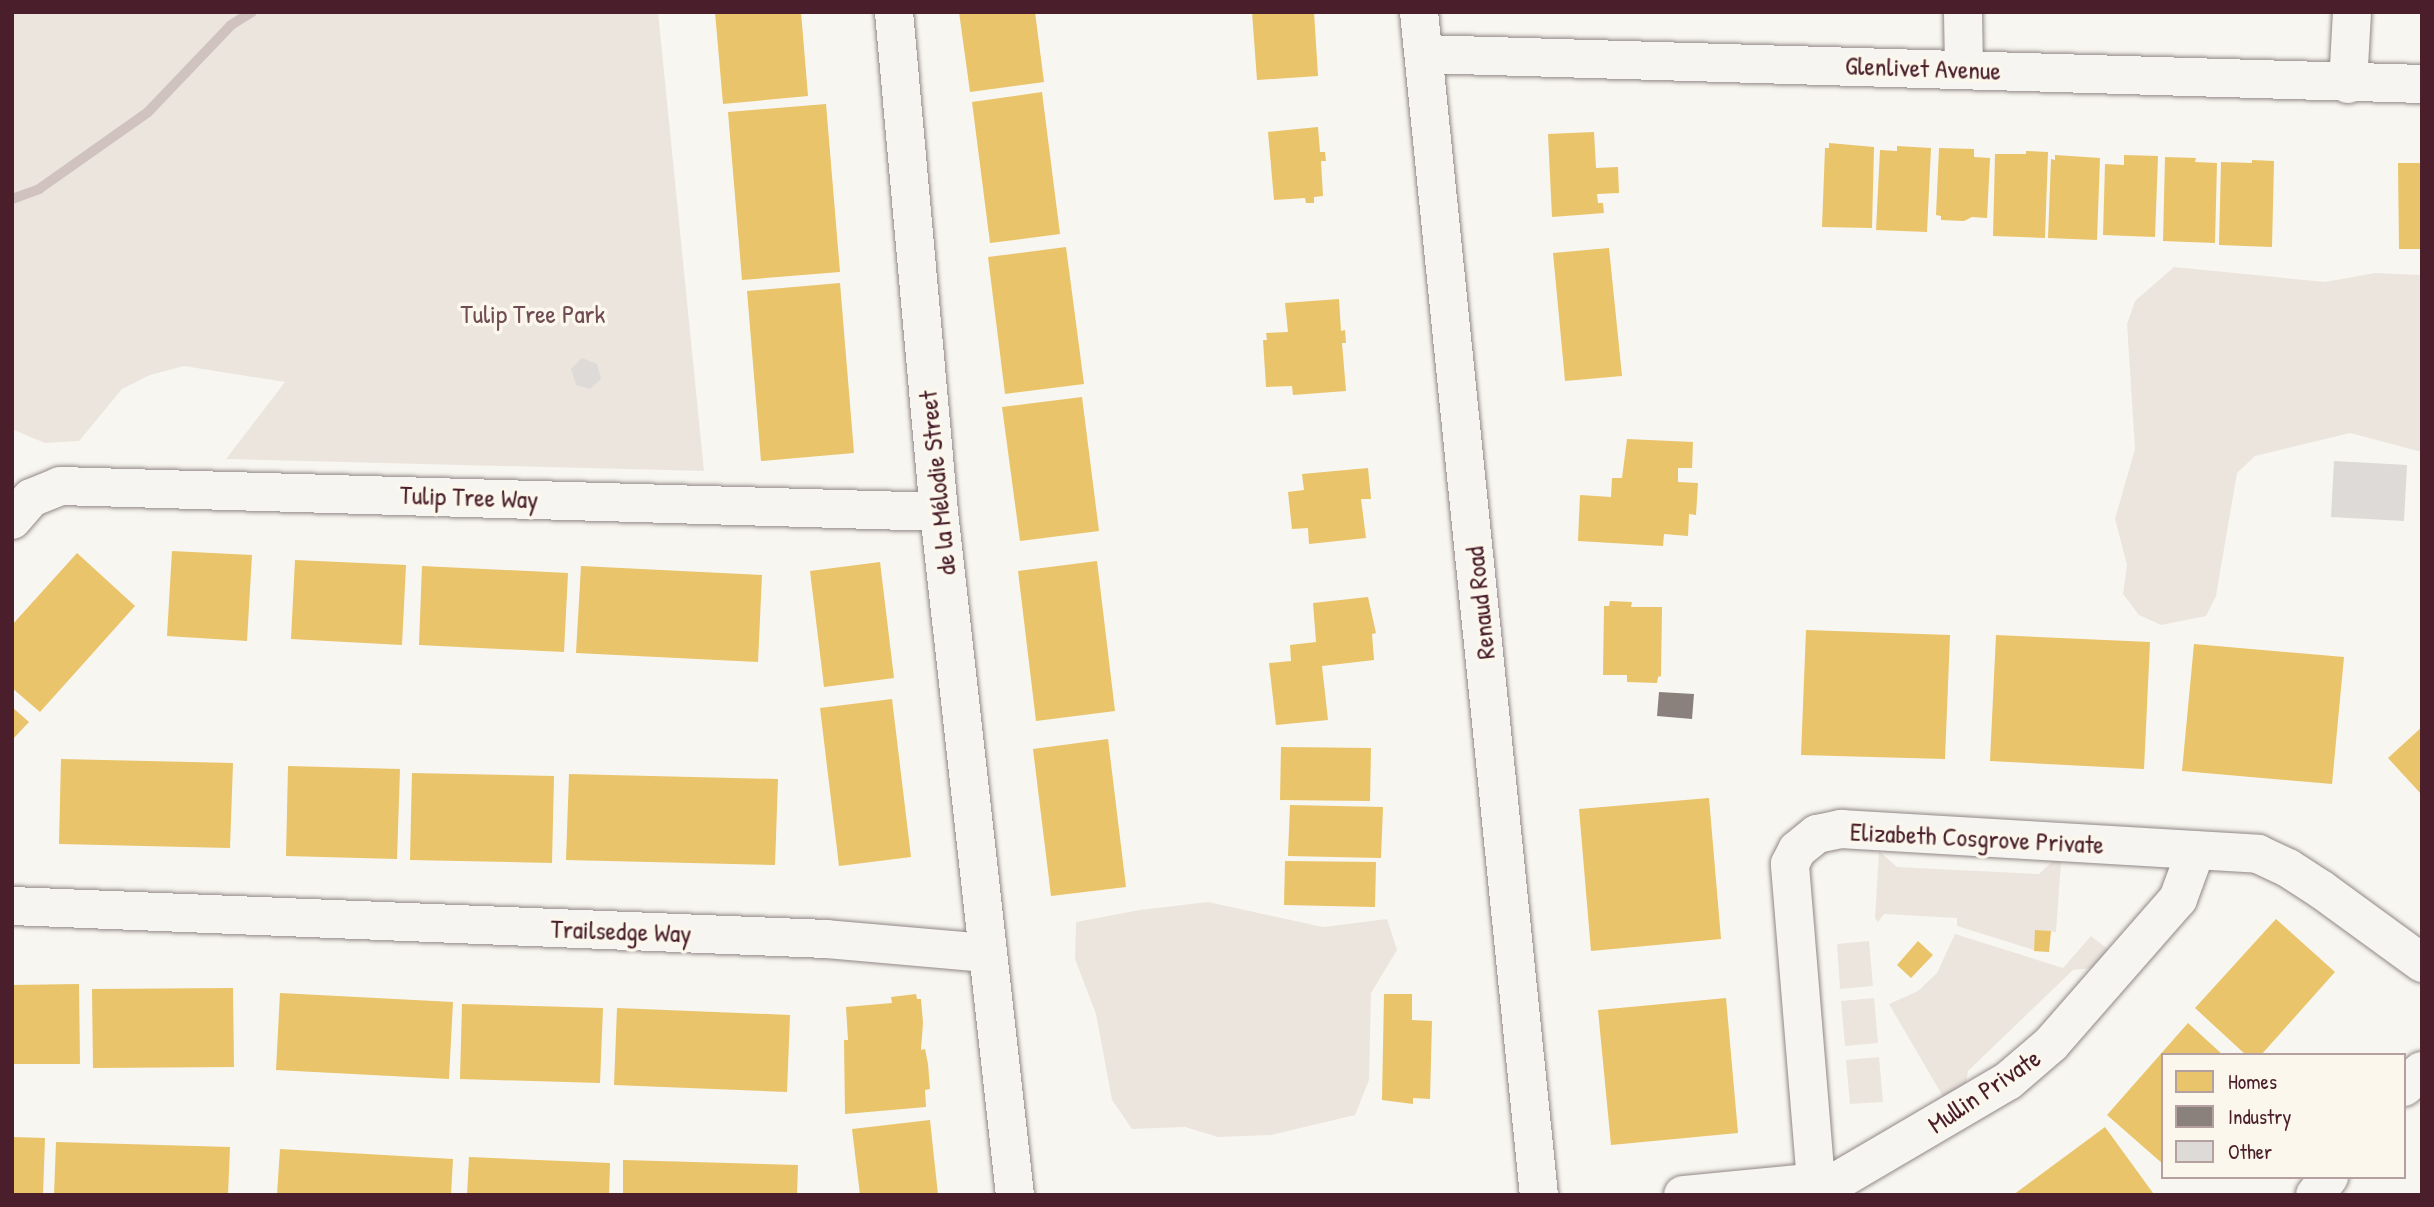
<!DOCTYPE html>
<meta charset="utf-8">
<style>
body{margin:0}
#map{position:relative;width:2434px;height:1207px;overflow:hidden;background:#f8f6f0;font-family:"Patrick Hand",sans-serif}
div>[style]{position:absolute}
.green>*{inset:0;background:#ece5de}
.homes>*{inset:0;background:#e9c46a}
.industry>*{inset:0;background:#8a817c}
.stream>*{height:10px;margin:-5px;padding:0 5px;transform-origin:5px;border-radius:5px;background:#d0c3bf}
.building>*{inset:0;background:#dedad7}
.roads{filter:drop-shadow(0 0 2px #918787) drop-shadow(0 0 2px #918787)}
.street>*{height:38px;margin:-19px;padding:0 19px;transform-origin:19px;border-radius:19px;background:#f6f5f1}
.secondary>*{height:38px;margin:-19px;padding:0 19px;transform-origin:19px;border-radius:19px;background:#f6f5f1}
span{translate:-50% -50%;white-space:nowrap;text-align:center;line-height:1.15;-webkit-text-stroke:7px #fbf7ec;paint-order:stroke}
.street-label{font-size:26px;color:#4a1f2b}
.park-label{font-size:26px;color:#704d54}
.frame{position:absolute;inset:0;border:14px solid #4a1f2b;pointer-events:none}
.legend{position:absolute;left:2161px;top:1053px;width:245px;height:126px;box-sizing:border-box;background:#fbf7ec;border:2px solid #b4a19f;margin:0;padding:9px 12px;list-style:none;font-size:21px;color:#4a1f2b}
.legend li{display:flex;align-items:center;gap:14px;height:35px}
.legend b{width:35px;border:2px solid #b4a19f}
</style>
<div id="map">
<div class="green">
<i style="clip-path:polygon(12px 12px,658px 12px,704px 471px,226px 459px,285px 382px,184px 366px,150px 375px,122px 389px,79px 441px,45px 443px,14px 430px,12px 433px)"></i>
<i style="clip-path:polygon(2174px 267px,2325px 282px,2375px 273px,2422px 275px,2422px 452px,2350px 433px,2255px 456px,2237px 473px,2216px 596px,2206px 616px,2161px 625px,2139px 615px,2123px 594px,2127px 565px,2115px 519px,2135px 449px,2127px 324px,2135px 301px)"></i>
<i style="clip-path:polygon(1879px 851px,1897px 867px,2039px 874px,2053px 861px,2061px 862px,2056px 932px,2036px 930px,2034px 950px,1957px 926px,1957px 918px,1884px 914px,1878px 922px,1875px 918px)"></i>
<i style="clip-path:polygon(1208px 902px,1323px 927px,1387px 919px,1397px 950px,1371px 993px,1369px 1080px,1355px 1115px,1271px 1135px,1218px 1137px,1185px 1127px,1132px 1129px,1112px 1100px,1096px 1014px,1075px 959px,1076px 922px,1140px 910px)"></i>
<i style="clip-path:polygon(1955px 934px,2063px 968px,2091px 936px,2109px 950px,2094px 968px,2073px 970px,1968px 1071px,1965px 1090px,1945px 1100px,1889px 1004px,1918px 991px,1937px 973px)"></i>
<i style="clip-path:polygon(1869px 941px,1873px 986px,1840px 989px,1837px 944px)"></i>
<i style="clip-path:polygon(1874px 998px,1878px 1043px,1845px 1046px,1841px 1001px)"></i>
<i style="clip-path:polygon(1879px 1057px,1883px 1102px,1850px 1104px,1846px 1060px)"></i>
</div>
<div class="homes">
<i style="clip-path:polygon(715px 12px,801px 12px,808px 96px,723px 104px)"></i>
<i style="clip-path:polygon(959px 12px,1035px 12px,1044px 82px,970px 92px)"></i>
<i style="clip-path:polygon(1252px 12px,1314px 12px,1318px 76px,1257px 80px)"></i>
<i style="clip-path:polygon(1042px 92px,1060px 234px,990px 243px,972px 102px)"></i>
<i style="clip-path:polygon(826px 104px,840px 272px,742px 280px,728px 112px)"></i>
<i style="clip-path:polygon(1318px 127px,1320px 152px,1325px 152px,1326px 161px,1321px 161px,1323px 196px,1314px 197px,1314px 203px,1306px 203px,1305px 198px,1274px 200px,1268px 132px)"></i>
<i style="clip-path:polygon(1594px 132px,1596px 168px,1618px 167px,1619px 193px,1597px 194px,1598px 203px,1603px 203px,1604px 213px,1552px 217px,1548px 134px)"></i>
<i style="clip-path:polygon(1829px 143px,1874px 147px,1872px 228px,1822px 227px,1825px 148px,1829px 148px)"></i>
<i style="clip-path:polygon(1897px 146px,1931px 148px,1927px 232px,1876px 230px,1880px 150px,1897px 151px)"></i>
<i style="clip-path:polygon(1939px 148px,1974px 149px,1974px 157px,1990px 158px,1987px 218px,1972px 217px,1964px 221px,1941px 220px,1941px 216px,1936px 215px)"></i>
<i style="clip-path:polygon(2026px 151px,2048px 152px,2045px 238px,1993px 236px,1995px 154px,2026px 154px)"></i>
<i style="clip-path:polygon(2055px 155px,2100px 158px,2097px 240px,2048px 238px,2051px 159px,2055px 160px)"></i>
<i style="clip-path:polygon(2124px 155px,2158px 156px,2155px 237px,2103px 235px,2105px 164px,2124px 165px)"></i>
<i style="clip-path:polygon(2165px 157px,2196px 158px,2195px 162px,2217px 163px,2215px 243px,2163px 241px)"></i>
<i style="clip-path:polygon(2252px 160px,2274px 161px,2272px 247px,2219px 245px,2221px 162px,2252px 163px)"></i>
<i style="clip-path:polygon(2398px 163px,2419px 163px,2422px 165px,2422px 249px,2399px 249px)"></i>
<i style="clip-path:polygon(1066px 247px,1084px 384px,1005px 394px,988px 257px)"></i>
<i style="clip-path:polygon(1609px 248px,1622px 376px,1565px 381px,1553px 253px)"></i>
<i style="clip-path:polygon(840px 283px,854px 453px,761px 461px,747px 291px)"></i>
<i style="clip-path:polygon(1339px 299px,1341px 331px,1345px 330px,1346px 343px,1342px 343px,1346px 391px,1293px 395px,1292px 386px,1266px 387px,1263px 340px,1267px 340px,1266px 333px,1288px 332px,1285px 303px)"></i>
<i style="clip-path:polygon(1082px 397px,1099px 531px,1020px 541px,1002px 407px)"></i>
<i style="clip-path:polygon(1627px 439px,1693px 442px,1692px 468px,1678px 468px,1678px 482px,1698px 483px,1696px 515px,1689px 514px,1688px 536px,1664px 534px,1663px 546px,1578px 541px,1580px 495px,1611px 497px,1612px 478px,1622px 478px)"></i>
<i style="clip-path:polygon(1368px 468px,1371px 499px,1361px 499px,1366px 538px,1309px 544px,1308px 528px,1292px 529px,1288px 492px,1304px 490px,1302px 474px)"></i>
<i style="clip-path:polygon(172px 551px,252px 555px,247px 641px,167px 636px)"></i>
<i style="clip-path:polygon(77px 553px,135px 606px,40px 712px,12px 688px,12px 625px)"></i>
<i style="clip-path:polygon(295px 560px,406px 565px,402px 645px,291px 639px)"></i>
<i style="clip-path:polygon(1097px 561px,1115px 711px,1036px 721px,1018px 571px)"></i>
<i style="clip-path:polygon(880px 562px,894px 678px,824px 687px,810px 571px)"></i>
<i style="clip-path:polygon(422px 566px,568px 573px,564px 652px,419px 645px)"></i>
<i style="clip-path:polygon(581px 566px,762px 575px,758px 662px,576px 653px)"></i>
<i style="clip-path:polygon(1368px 597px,1376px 633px,1372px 634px,1374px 660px,1322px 666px,1328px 720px,1276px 725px,1269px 663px,1291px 661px,1290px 645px,1316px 642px,1313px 603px)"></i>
<i style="clip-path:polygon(1610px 601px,1632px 602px,1631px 607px,1662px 607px,1661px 676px,1658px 677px,1657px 683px,1627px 682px,1627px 675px,1603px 675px,1604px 606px,1609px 606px)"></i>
<i style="clip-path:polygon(1806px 630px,1950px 635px,1945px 759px,1801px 755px)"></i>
<i style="clip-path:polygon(1996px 635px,2150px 642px,2144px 769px,1990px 761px)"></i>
<i style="clip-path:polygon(2194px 644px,2344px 657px,2332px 784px,2182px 771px)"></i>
<i style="clip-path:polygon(892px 699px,911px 857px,839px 866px,820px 708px)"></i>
<i style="clip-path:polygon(12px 707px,29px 722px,12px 740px)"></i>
<i style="clip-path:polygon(2422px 727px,2422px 795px,2388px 758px)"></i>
<i style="clip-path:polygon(1108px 739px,1126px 887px,1051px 896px,1033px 749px)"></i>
<i style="clip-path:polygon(1281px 747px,1371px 748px,1370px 801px,1280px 800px)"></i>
<i style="clip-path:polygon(61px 759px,233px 763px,230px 848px,59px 844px)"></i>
<i style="clip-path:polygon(288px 766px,400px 769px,397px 859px,286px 856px)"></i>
<i style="clip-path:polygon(412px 773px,554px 776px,552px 863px,410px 860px)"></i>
<i style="clip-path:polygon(569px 774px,778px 779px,775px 865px,566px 860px)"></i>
<i style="clip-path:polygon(1709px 798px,1721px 939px,1591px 951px,1579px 809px)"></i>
<i style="clip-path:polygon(1290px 805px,1383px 807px,1381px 858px,1288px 856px)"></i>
<i style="clip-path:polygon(1285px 861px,1376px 862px,1375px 907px,1284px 905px)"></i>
<i style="clip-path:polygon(2276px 919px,2335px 972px,2261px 1055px,2246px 1055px,2195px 1008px)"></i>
<i style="clip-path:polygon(2035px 930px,2051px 931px,2049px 952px,2034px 951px)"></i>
<i style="clip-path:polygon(1918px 941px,1933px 955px,1911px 978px,1897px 965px)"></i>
<i style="clip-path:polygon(79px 984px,80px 1064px,12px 1064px,12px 985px)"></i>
<i style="clip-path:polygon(233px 988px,234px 1067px,93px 1068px,92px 989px)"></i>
<i style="clip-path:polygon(280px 993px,453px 1002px,449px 1079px,276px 1070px)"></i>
<i style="clip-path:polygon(916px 994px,917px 999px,921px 999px,923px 1023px,921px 1050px,925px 1049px,928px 1064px,930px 1089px,925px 1090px,926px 1107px,845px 1114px,844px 1040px,848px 1040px,846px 1007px,892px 1003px,891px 997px)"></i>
<i style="clip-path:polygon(1384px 994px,1412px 994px,1412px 1020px,1432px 1021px,1430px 1099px,1413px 1098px,1413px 1104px,1382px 1100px)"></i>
<i style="clip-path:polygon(1726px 998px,1738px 1133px,1611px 1145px,1598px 1010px)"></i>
<i style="clip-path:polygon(462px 1004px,603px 1008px,600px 1083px,460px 1079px)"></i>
<i style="clip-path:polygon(617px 1008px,790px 1015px,787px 1092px,614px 1085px)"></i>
<i style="clip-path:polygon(2188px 1023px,2223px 1055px,2163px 1055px,2163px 1164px,2107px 1115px)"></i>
<i style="clip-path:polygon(930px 1120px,938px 1195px,860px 1195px,852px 1129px)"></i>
<i style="clip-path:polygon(2105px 1127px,2153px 1193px,2150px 1195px,2013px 1195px)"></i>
<i style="clip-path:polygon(12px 1137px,45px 1138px,43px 1195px,12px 1195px)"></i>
<i style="clip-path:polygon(56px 1142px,230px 1147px,228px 1195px,54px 1195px)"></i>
<i style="clip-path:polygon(280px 1149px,453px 1159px,451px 1195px,277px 1195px)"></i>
<i style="clip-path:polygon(469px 1157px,610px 1163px,609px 1195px,467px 1195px)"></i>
<i style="clip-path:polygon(623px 1160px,798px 1165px,797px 1195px,623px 1195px)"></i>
</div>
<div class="industry">
<i style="clip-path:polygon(1659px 692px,1694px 694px,1692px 719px,1657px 716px)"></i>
</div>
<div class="stream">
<i style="left:12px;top:199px;width:29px;rotate:-20deg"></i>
<i style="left:39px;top:189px;width:133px;rotate:-35.2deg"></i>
<i style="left:148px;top:112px;width:120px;rotate:-46.3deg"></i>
<i style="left:231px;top:25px;width:25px;rotate:-32deg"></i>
</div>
<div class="building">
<i style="clip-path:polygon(582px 358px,597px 364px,601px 379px,590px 389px,576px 385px,571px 369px)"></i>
<i style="clip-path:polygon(2334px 461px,2407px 465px,2404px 521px,2331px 517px)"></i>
</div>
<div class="roads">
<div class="street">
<i style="left:894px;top:12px;width:502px;rotate:84.86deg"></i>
<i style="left:939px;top:512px;width:687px;rotate:83.65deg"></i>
<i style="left:1963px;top:12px;width:57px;rotate:89deg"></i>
<i style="left:1424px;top:54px;width:998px;rotate:1.72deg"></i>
<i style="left:2348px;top:84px;width:72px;rotate:-86.8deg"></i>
<i style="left:12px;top:520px;width:29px;rotate:-49deg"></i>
<i style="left:31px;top:498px;width:31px;rotate:-22deg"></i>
<i style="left:60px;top:486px;width:879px;rotate:1.69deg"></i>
<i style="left:12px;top:906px;width:815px;rotate:2.32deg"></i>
<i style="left:826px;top:939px;width:162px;rotate:5deg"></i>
<i style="left:1816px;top:1182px;width:319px;rotate:-94.7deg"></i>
<i style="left:1790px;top:864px;width:16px;rotate:-63deg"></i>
<i style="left:1797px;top:850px;width:26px;rotate:-39deg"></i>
<i style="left:1817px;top:834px;width:25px;rotate:-12deg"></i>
<i style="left:1841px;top:829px;width:418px;rotate:3.4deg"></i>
<i style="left:2258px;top:854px;width:33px;rotate:25deg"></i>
<i style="left:2288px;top:868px;width:40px;rotate:32.9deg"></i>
<i style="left:2322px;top:890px;width:124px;rotate:36.1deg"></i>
<i style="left:1683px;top:1195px;width:157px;rotate:-5.5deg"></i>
<i style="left:1839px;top:1180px;width:196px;rotate:-30.4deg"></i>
<i style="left:2008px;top:1081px;width:57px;rotate:-40.7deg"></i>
<i style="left:2051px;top:1044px;width:193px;rotate:-48.8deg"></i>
<i style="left:2178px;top:899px;width:52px;rotate:-69.8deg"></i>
</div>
<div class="secondary">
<i style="left:1419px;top:12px;width:1189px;rotate:84.21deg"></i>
<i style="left:2404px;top:1087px;width:24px;rotate:-42deg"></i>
<i style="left:2315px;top:1195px;width:23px;rotate:-52deg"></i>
</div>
</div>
<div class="street-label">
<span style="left:1923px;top:68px;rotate:2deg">Glenlivet Avenue</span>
<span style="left:937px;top:483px;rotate:-96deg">de la Mélodie Street</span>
<span style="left:469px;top:497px;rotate:2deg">Tulip Tree Way</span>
<span style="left:1480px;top:603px;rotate:-96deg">Renaud Road</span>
<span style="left:1977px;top:838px;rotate:3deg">Elizabeth Cosgrove Private</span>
<span style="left:621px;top:931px;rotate:2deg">Trailsedge Way</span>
<span style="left:1984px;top:1091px;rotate:-34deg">Mullin Private</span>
</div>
<div class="park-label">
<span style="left:533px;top:314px">Tulip Tree Park</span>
</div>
<div class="frame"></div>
<ul class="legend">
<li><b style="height:19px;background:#e9c46a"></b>Homes</li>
<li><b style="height:19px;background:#8a817c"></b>Industry</li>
<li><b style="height:19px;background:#dedad7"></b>Other</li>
</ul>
</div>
